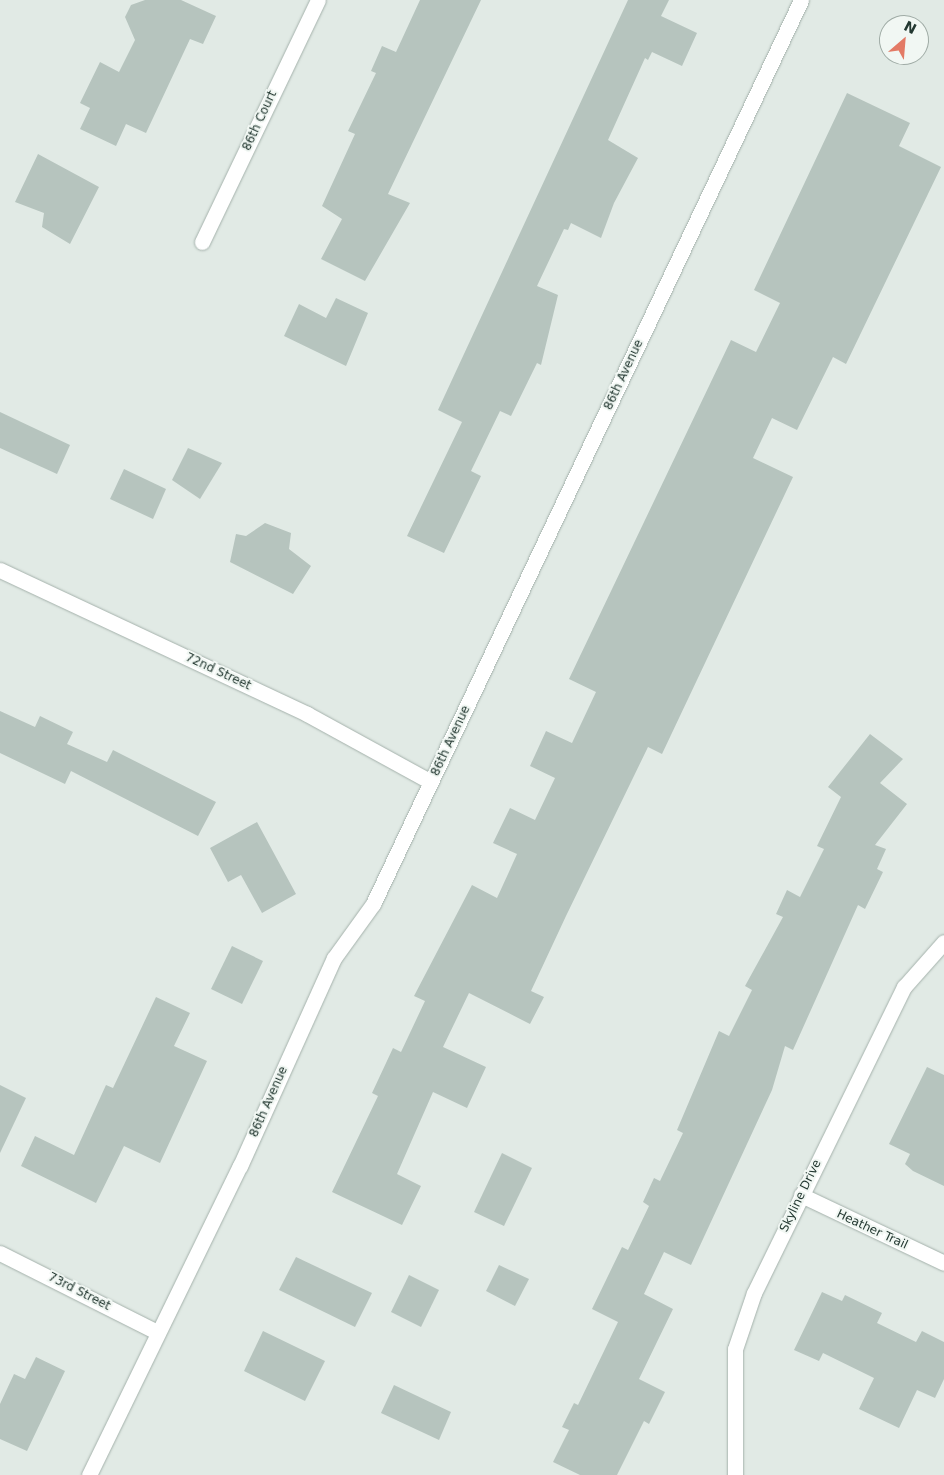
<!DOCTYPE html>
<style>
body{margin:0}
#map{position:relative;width:944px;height:1475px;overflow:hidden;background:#e1eae5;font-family:"DejaVu Sans",sans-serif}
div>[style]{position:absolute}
.building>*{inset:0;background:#b6c4be}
.roads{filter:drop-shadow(0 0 1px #a4b1ab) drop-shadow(0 0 1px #a4b1ab)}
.minor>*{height:15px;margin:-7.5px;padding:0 7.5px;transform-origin:7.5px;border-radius:7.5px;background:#fff}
span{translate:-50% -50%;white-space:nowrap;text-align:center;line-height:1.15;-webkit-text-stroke:4px #f1f7f3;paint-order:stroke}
.street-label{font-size:12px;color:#233831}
.north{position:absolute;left:879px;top:15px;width:50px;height:50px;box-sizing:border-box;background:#f1f7f3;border:1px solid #9faba5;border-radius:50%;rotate:27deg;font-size:14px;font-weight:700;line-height:20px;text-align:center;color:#233831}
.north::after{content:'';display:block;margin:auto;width:18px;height:22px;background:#e37a65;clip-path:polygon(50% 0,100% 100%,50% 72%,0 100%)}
</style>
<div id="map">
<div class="building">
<i style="clip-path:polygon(145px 0,181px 0,216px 16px,203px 44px,190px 39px,146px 133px,126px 124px,116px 146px,80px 129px,90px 108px,80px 103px,100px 62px,119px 72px,135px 40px,125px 17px,131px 5px)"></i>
<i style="clip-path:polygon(420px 0,481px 0,388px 194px,410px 203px,365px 281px,321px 259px,342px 219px,322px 206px,355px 134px,348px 131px,376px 73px,371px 71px,382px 46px,396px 52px)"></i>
<i style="clip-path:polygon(628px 0,669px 0,661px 16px,697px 33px,682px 66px,652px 52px,648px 60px,645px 58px,608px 140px,638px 158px,614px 203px,601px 238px,571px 223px,568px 230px,564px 229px,537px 286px,558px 295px,541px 365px,537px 363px,511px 416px,500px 411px,471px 471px,481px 476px,444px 553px,407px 536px,462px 422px,438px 410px)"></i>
<i style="clip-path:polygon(847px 93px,910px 123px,899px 146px,941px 167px,846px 364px,833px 357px,797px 430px,772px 418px,753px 458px,793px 477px,662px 754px,648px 747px,566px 916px,531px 991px,544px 997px,530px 1024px,469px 993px,443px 1047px,486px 1067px,467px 1108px,433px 1092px,397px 1174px,421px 1186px,402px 1225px,332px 1192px,378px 1096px,372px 1093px,393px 1048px,401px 1052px,425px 1001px,414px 996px,472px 885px,497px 898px,508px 874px,517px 854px,493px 843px,510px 808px,535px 820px,555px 778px,530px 766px,546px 731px,572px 743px,596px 692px,569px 679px,731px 340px,756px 352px,780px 303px,754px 290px)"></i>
<i style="clip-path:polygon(38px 154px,99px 187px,70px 244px,42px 227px,44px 213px,15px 202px)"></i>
<i style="clip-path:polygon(336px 298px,368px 313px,346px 366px,284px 336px,299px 304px,326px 318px)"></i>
<i style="clip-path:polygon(0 412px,70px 445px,57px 474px,0 448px)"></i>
<i style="clip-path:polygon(188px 448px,222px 463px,200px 499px,172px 480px)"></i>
<i style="clip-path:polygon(124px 469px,166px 489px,153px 519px,110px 499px)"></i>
<i style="clip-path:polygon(265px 523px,291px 533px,289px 549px,311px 566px,293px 594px,230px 562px,236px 534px,246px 536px)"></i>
<i style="clip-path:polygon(0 711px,35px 727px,40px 716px,73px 732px,67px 744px,107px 762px,113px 750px,216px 802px,198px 836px,71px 771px,65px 784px,0 753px)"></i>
<i style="clip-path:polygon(870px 734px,903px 759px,880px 783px,907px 804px,875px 845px,886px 849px,877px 869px,883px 872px,865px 909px,858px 905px,793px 1050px,785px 1046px,772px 1090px,691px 1265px,664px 1252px,644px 1294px,673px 1309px,639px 1379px,665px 1392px,649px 1424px,644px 1421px,617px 1475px,580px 1475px,553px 1462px,569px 1430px,562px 1427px,574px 1403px,578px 1405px,618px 1322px,592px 1309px,622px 1247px,628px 1250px,649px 1206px,643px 1202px,654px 1178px,660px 1181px,683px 1133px,677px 1130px,719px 1031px,729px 1036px,752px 990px,745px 986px,783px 917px,776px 914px,787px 890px,800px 897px,824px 849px,817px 846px,841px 797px,828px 787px)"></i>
<i style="clip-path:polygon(257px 822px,296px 894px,262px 913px,241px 875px,228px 882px,210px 848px)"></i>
<i style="clip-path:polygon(232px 946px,263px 961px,242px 1004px,211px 989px)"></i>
<i style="clip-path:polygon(156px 997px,190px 1013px,174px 1046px,207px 1061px,160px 1163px,124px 1146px,96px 1203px,21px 1166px,35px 1136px,74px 1155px,106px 1085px,113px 1088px)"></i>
<i style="clip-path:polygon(927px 1067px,944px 1075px,944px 1186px,913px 1171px,905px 1164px,910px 1154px,889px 1144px)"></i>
<i style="clip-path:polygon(0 1085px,26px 1098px,0 1153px)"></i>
<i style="clip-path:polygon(502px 1153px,532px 1168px,504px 1226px,474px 1212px)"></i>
<i style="clip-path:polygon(296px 1257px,372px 1293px,355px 1327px,279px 1290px)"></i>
<i style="clip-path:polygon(499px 1265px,529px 1279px,515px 1306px,486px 1291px)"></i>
<i style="clip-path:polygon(409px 1275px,439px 1290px,421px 1327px,391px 1312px)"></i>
<i style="clip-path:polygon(822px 1292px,842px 1301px,845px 1295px,882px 1313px,877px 1323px,916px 1342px,922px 1331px,944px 1342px,944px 1379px,935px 1398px,917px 1390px,899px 1428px,859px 1409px,874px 1378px,823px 1353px,819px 1361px,794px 1350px)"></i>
<i style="clip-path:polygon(263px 1331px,325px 1361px,305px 1401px,244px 1371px)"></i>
<i style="clip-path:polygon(36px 1357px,65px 1371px,27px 1451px,0 1439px,0 1404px,14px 1374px,25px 1379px)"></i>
<i style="clip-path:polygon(394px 1385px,451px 1412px,439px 1440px,381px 1413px)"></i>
</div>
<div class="roads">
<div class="minor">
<i style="left:202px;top:242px;width:268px;rotate:-64.4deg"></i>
<i style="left:0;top:570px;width:339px;rotate:25.1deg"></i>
<i style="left:307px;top:714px;width:141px;rotate:28.7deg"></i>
<i style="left:801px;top:1195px;width:158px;rotate:25.4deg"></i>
<i style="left:0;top:1253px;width:176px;rotate:26.7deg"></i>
<i style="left:89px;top:1475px;width:344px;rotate:-64deg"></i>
<i style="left:240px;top:1166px;width:228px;rotate:-65.7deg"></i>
<i style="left:334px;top:958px;width:67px;rotate:-54.2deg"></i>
<i style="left:373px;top:904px;width:1000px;rotate:-64.66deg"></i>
<i style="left:735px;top:1475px;width:126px;rotate:-90deg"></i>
<i style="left:735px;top:1349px;width:59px;rotate:-71.3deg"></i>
<i style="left:754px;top:1293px;width:341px;rotate:-63.9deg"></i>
<i style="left:904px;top:987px;width:60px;rotate:-48.4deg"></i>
</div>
</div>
<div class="street-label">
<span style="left:260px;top:121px;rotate:-65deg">86th Court</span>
<span style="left:624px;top:375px;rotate:-65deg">86th Avenue</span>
<span style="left:218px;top:672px;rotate:25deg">72nd Street</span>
<span style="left:451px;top:741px;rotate:-65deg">86th Avenue</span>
<span style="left:269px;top:1102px;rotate:-66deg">86th Avenue</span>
<span style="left:801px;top:1196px;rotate:-64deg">Skyline Drive</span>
<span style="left:872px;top:1230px;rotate:25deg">Heather Trail</span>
<span style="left:79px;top:1292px;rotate:27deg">73rd Street</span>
</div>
<div class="north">N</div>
</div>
